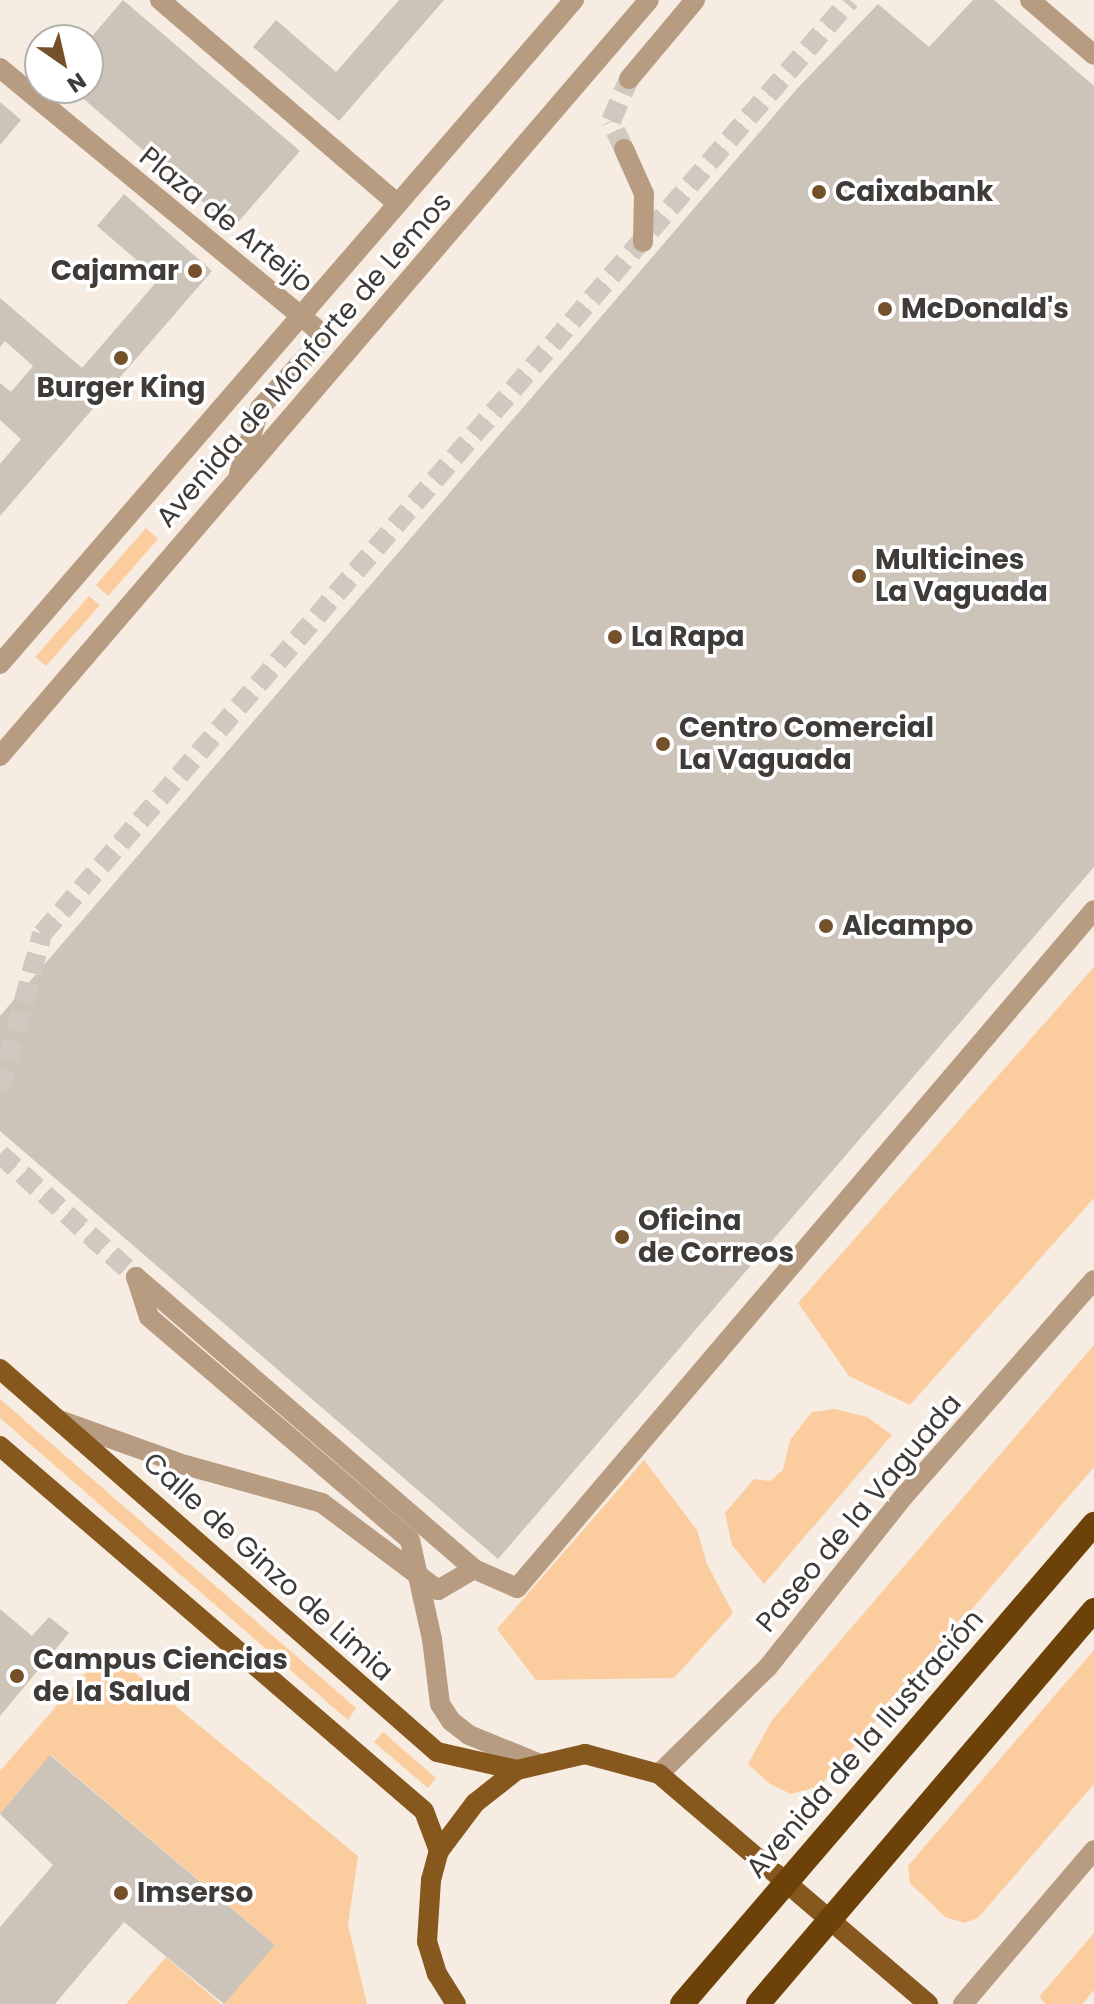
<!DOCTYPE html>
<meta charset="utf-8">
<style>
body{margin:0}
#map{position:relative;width:1094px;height:2004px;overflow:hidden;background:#f6ece2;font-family:Poppins,sans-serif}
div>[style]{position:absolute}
.green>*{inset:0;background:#fbcd9e}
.building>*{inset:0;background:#ccc3b9}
.minor-tunnel>*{height:20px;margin-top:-10px;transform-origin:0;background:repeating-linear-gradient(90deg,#d1c9c0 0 20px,transparent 0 30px)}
.minor>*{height:20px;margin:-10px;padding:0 10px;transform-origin:10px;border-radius:10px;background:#b79c81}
.major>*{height:20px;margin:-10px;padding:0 10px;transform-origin:10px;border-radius:10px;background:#86581e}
.highway>*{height:24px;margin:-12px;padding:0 12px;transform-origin:12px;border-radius:12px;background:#6c4208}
.minor-bridge>*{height:20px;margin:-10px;padding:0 10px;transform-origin:10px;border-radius:10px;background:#b79c81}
.dots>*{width:22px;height:22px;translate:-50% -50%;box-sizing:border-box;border:4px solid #fff;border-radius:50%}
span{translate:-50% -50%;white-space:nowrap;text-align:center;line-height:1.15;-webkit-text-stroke:7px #fff;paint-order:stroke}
.poi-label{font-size:28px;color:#3f3b38;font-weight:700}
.left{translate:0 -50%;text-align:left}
.right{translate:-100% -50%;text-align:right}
.street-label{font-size:28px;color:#3f3b38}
.north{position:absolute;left:24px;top:24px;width:80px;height:80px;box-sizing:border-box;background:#fff;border:2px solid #b2b1af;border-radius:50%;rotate:146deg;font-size:22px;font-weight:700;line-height:32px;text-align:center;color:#3f3b38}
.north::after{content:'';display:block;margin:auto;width:28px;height:36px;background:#74512a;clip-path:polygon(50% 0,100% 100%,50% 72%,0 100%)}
</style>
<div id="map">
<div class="green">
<i style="clip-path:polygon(146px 528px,158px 539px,108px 596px,96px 585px)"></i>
<i style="clip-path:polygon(89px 596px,100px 605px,46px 666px,35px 657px)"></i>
<i style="clip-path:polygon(1094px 967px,1094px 1198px,910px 1405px,849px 1376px,798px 1303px)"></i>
<i style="clip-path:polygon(1094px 1345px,1094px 1467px,820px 1786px,791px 1794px,770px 1784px,748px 1764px,772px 1720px)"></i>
<i style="clip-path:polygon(0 1399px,356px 1708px,348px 1720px,0 1418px)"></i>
<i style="clip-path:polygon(835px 1409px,867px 1417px,892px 1435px,764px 1584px,732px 1545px,725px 1513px,754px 1479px,770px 1481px,783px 1470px,790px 1440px,812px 1412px)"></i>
<i style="clip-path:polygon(644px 1460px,697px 1530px,707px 1564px,733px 1613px,674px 1678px,536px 1680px,497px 1629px)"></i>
<i style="clip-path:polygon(106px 1649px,358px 1856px,348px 1925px,367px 2004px,224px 2004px,274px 1944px,51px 1755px,0 1814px,0 1771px)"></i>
<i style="clip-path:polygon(1094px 1650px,1094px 1784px,978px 1918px,964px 1923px,945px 1917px,910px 1883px,908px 1866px)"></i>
<i style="clip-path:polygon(383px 1732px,436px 1778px,428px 1788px,374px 1742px)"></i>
<i style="clip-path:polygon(1094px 1933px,1094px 1990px,1082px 2004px,1046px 2004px,1039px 1997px)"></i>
<i style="clip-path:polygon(166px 1957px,221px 2004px,126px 2004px)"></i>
</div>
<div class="building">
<i style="clip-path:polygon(123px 0,300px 151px,233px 228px,71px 88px,88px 88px,88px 41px)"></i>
<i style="clip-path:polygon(399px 0,444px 0,339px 121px,253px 47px,276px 20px,336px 72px)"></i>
<i style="clip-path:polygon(973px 0,994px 0,1094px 86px,1094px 867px,498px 1559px,0 1131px,0 1016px,795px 91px,878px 4px,929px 47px)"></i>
<i style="clip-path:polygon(0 102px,21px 120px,0 145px)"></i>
<i style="clip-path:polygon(124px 194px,212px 271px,0 516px,0 464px,21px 439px,0 420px,0 383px,11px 392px,33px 366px,5px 341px,0 347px,0 298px,82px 368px,159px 279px,97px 226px)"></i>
<i style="clip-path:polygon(0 1609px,32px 1636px,49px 1617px,69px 1633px,0 1716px)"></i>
<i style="clip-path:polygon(50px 1755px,275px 1945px,224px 2004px,124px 1922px,55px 2004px,0 2004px,0 1927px,53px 1865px,0 1814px)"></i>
</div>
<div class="minor-tunnel">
<i style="left:624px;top:149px;width:31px;rotate:-115deg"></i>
<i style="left:611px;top:121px;width:46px;rotate:-66.8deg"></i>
<i style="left:0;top:1089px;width:161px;rotate:-74.8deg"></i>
<i style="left:42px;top:934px;width:1235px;rotate:-49.14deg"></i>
<i style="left:0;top:1154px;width:183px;rotate:42.1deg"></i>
</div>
<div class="minor">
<i style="left:160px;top:0;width:312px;rotate:40.6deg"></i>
<i style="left:1030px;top:0;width:84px;rotate:40.7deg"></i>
<i style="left:0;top:68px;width:408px;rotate:39.5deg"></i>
<i style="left:315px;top:328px;width:16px;rotate:75deg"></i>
<i style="left:319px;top:343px;width:88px;rotate:132.2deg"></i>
<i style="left:260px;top:408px;width:68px;rotate:107.9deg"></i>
<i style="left:629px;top:79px;width:103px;rotate:-50.1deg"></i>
<i style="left:624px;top:149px;width:49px;rotate:66deg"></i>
<i style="left:644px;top:194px;width:48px;rotate:91.2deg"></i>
<i style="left:0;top:664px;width:878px;rotate:-49.16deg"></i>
<i style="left:0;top:756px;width:996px;rotate:-49.36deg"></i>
<i style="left:136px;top:1277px;width:447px;rotate:40.8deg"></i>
<i style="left:474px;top:1569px;width:47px;rotate:23.8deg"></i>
<i style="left:517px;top:1588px;width:890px;rotate:-49.6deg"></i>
<i style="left:136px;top:1277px;width:42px;rotate:72deg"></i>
<i style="left:149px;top:1317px;width:343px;rotate:40.5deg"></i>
<i style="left:59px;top:1420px;width:134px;rotate:19.7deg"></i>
<i style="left:185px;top:1465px;width:142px;rotate:15.5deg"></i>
<i style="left:322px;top:1503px;width:145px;rotate:36.9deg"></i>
<i style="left:438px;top:1590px;width:42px;rotate:-30.3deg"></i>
<i style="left:432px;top:1639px;width:65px;rotate:83deg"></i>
<i style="left:440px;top:1704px;width:20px;rotate:57deg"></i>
<i style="left:451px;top:1721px;width:23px;rotate:38deg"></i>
<i style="left:469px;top:1735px;width:77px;rotate:22.2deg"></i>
<i style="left:659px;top:1774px;width:153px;rotate:-44.5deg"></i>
<i style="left:768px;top:1667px;width:220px;rotate:-51.5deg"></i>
<i style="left:905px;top:1495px;width:286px;rotate:-48.7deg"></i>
<i style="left:963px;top:2004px;width:202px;rotate:-49.6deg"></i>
</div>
<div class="major">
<i style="left:0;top:1369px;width:581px;rotate:41.23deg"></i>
<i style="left:437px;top:1752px;width:82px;rotate:12.7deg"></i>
<i style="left:0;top:1446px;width:559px;rotate:40.72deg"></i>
<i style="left:424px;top:1811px;width:43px;rotate:69.4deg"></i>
<i style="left:456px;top:2004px;width:36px;rotate:-122deg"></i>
<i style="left:437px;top:1974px;width:34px;rotate:-107deg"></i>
<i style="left:427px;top:1942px;width:62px;rotate:-86.3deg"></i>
<i style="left:431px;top:1880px;width:30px;rotate:-75deg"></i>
<i style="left:439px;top:1851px;width:60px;rotate:-53.1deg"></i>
<i style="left:475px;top:1803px;width:53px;rotate:-38.2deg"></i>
<i style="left:517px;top:1770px;width:70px;rotate:-13.2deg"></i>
<i style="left:585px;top:1754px;width:77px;rotate:15.1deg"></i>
<i style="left:659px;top:1774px;width:354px;rotate:40.5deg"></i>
</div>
<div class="highway">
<i style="left:682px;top:2004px;width:633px;rotate:-49.36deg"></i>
<i style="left:758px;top:2004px;width:518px;rotate:-49.54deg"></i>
</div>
<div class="minor-bridge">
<i style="left:410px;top:1540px;width:101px;rotate:77.5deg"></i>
</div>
<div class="dots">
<i style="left:819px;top:192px;background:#74512a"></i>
<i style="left:195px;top:271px;background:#74512a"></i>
<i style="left:885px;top:309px;background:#74512a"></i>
<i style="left:121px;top:358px;background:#74512a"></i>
<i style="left:859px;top:576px;background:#74512a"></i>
<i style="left:615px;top:637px;background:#74512a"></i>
<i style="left:663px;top:744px;background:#74512a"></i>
<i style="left:826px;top:926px;background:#74512a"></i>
<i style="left:622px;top:1237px;background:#74512a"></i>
<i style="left:17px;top:1676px;background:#74512a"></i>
<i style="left:121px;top:1893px;background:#74512a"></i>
</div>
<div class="poi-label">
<span class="left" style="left:835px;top:192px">Caixabank</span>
<span class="right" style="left:179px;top:271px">Cajamar</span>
<span class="left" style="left:901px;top:309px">McDonald's</span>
<span style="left:121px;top:388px">Burger King</span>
<span class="left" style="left:875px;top:576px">Multicines<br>La Vaguada</span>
<span class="left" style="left:631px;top:637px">La Rapa</span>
<span class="left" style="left:679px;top:744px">Centro Comercial<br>La Vaguada</span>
<span class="left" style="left:842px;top:926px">Alcampo</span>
<span class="left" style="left:638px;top:1237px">Oficina<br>de Correos</span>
<span class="left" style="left:33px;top:1676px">Campus Ciencias<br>de la Salud</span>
<span class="left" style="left:137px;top:1893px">Imserso</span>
</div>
<div class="street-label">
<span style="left:226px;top:220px;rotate:39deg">Plaza de Arteijo</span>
<span style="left:304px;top:360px;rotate:-49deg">Avenida de Monforte de Lemos</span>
<span style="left:859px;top:1513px;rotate:-50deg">Paseo de la Vaguada</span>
<span style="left:268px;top:1567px;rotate:42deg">Calle de Ginzo de Limia</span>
<span style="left:865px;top:1744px;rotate:-49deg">Avenida de la Ilustración</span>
</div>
<div class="north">N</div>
</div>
